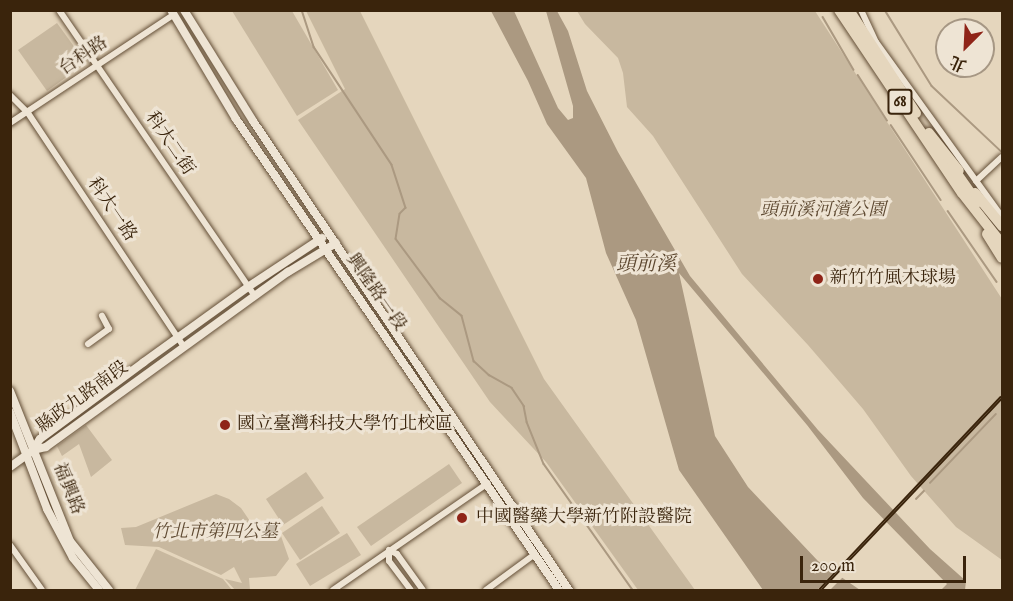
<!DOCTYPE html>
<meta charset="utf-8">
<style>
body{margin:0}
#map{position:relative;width:1013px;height:601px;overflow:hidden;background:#e5d6bd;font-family:"IM FELL English","Noto Serif TC",serif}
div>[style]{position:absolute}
.green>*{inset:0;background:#c8b89f}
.water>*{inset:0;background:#ab9981}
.pier>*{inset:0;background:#e5d6bd}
.stream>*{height:1.5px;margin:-0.75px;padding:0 0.75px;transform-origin:0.75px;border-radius:0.75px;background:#ab9981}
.roads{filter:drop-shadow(0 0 2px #655038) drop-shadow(0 0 2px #655038)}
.minor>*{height:6px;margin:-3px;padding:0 3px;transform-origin:3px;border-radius:3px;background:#eee4d4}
.tertiary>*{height:8px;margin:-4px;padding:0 4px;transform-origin:4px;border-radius:4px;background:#eee4d4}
.trunk>*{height:10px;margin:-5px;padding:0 5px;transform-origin:5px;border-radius:5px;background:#e5d6bd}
.rail>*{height:4px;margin-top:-2px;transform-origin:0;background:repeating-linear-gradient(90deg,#eee4d4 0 4.5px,#3a240c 0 9px);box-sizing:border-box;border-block:2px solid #3a240c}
.dots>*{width:16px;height:16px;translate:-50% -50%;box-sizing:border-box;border:3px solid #eee4d4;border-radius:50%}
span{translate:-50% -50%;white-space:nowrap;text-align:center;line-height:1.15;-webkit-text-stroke:6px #eee4d4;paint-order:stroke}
.shield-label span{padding:2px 4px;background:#eee4d4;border:2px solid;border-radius:4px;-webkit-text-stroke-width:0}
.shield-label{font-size:16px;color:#3a240c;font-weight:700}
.street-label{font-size:18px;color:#3a240c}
.park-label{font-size:18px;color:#5e4931;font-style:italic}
.poi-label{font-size:18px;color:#3a240c}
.left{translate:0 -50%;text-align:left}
.water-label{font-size:20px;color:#5c472f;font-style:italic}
.frame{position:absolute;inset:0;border:12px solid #3a240c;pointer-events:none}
.north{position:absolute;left:935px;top:18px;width:60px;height:60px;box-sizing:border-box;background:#eee4d4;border:2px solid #a69784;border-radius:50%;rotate:204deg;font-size:16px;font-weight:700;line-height:24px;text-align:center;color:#3a240c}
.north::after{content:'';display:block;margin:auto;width:21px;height:27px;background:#8f2418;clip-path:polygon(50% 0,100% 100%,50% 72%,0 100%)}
.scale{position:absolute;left:800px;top:556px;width:166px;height:27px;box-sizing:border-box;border:3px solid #3a240c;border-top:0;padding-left:8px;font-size:18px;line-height:21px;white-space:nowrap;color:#3a240c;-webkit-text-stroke:4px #eee4d4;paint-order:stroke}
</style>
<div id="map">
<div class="green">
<i style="clip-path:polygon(232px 11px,292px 11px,338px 90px,297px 116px)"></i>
<i style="clip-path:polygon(306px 11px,360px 11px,544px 379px,695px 590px,638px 590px,546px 462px,490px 402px,298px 120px,345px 89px)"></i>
<i style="clip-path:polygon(577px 11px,815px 11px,1002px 299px,1002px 560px,956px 527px,911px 476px,863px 409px,808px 345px,742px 274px,653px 136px,627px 107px,623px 73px,618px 58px,585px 24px)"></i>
<i style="clip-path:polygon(57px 23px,86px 63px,47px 91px,18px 50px)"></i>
<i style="clip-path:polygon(86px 425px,112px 460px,91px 477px,79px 444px,62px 456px,57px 446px)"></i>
<i style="clip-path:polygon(449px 464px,462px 483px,371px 546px,357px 527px)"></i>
<i style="clip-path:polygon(306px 472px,324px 498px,283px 525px,266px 499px)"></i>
<i style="clip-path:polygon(216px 494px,229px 499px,241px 508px,256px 530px,268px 525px,281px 536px,289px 559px,276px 576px,249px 578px,250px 590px,235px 590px,225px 579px,242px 583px,234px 567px,221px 575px,159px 547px,125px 545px,121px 528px,136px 527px)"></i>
<i style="clip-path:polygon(322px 506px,340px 533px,300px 560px,282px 533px)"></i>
<i style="clip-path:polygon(347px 533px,361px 555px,310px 586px,296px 564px)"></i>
<i style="clip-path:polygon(156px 549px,223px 579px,232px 590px,135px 590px)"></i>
</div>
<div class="water">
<i style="clip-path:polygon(491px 11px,514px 11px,558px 108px,568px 120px,573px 118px,573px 106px,546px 11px,557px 11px,568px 31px,587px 91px,618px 152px,690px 276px,818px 430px,930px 549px,966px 581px,965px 590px,941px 590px,947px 584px,863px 498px,807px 425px,679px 273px,715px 436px,748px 487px,818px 561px,860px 590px,763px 590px,679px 470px,636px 320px,606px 253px,586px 178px,547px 124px,528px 81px)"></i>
</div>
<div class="pier">
<i style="clip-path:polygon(836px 570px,844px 576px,830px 590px,817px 590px)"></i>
</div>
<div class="stream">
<i style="left:302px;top:10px;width:39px;rotate:72deg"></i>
<i style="left:314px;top:47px;width:141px;rotate:56.5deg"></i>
<i style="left:392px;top:165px;width:45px;rotate:72deg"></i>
<i style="left:406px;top:208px;width:8px;rotate:135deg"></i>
<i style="left:400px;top:214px;width:25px;rotate:99deg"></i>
<i style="left:396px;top:239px;width:74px;rotate:53.3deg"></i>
<i style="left:440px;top:298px;width:28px;rotate:39deg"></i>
<i style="left:462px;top:316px;width:47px;rotate:75.1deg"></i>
<i style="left:474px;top:361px;width:21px;rotate:43deg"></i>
<i style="left:489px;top:375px;width:26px;rotate:29deg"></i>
<i style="left:512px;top:388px;width:22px;rotate:56deg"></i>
<i style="left:524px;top:406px;width:16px;rotate:79deg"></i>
<i style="left:527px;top:422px;width:45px;rotate:68deg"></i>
<i style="left:544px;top:464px;width:154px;rotate:54.8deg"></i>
<i style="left:885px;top:10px;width:89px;rotate:58.3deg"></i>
<i style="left:932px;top:86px;width:96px;rotate:43.3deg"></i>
<i style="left:823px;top:17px;width:61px;rotate:59.7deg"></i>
<i style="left:858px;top:75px;width:54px;rotate:57.2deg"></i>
<i style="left:891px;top:125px;width:90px;rotate:56.3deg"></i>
<i style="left:948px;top:211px;width:86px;rotate:55.4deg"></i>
<i style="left:930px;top:483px;width:95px;rotate:-46.3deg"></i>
<i style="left:916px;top:499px;width:11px;rotate:-45deg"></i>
</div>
<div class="roads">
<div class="minor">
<i style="left:59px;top:10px;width:345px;rotate:55.6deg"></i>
<i style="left:861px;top:10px;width:35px;rotate:65deg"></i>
<i style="left:876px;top:42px;width:216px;rotate:54.2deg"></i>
<i style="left:10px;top:95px;width:25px;rotate:45deg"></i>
<i style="left:28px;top:113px;width:279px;rotate:56.3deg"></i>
<i style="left:10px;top:123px;width:196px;rotate:-33.5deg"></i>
<i style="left:976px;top:181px;width:35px;rotate:-43deg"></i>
<i style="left:88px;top:344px;width:26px;rotate:-36deg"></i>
<i style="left:109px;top:329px;width:15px;rotate:-118deg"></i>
<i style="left:10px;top:545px;width:55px;rotate:54.6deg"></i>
<i style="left:389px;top:550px;width:9px;rotate:27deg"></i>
<i style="left:397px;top:554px;width:44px;rotate:54.2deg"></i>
<i style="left:389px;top:550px;width:11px;rotate:90deg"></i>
<i style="left:389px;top:561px;width:36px;rotate:53deg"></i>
<i style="left:333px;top:590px;width:188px;rotate:-34.6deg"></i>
<i style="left:486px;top:590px;width:61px;rotate:-36.3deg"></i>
</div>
<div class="tertiary">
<i style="left:171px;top:10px;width:127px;rotate:59.2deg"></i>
<i style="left:236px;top:119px;width:571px;rotate:55.56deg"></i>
<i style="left:184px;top:10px;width:131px;rotate:58.1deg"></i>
<i style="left:253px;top:121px;width:566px;rotate:56.03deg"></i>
<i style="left:10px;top:391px;width:162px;rotate:68.2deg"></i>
<i style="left:70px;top:541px;width:63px;rotate:51.5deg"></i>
<i style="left:10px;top:412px;width:104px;rotate:69.1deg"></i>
<i style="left:47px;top:509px;width:55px;rotate:62deg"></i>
<i style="left:73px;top:558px;width:41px;rotate:50.9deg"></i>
<i style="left:33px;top:450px;width:13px;rotate:-58deg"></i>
<i style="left:40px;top:439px;width:129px;rotate:-36.5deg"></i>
<i style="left:144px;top:362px;width:128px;rotate:-35.8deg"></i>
<i style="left:248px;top:287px;width:89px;rotate:-33.5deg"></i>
<i style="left:10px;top:467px;width:29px;rotate:-36deg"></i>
<i style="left:33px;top:450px;width:13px;rotate:-13deg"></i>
<i style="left:46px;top:447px;width:299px;rotate:-35.9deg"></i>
<i style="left:288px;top:272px;width:56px;rotate:-31.1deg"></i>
</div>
<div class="trunk">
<i style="left:839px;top:10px;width:220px;rotate:56.1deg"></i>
<i style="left:962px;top:193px;width:65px;rotate:51.9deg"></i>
<i style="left:849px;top:10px;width:123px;rotate:57deg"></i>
<i style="left:929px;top:133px;width:48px;rotate:51.7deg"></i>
<i style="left:953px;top:168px;width:42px;rotate:54.8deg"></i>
<i style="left:975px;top:193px;width:43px;rotate:50.7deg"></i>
<i style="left:987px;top:234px;width:28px;rotate:58deg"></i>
</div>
</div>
<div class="rail">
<i style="left:820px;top:590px;width:265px;rotate:-46.7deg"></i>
</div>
<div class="dots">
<i style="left:818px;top:279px;background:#8f2418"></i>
<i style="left:225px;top:425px;background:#8f2418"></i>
<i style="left:462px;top:518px;background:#8f2418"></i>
</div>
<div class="shield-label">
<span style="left:900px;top:102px">68</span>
</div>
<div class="street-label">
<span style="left:84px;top:57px;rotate:-34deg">台科路</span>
<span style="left:169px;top:144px;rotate:56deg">科大二街</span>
<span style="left:111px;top:210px;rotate:56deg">科大一路</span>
<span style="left:375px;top:293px;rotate:55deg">興隆路一段</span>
<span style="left:83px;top:398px;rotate:-36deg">縣政九路南段</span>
<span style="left:67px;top:489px;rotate:68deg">福興路</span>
</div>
<div class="park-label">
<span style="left:823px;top:211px">頭前溪河濱公園</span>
<span style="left:215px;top:533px">竹北市第四公墓</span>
</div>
<div class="poi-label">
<span class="left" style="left:830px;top:279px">新竹竹風木球場</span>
<span class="left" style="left:237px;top:425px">國立臺灣科技大學竹北校區</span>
<span class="left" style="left:476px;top:518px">中國醫藥大學新竹附設醫院</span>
</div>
<div class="water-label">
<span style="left:646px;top:264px">頭前溪</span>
</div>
<div class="frame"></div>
<div class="north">北</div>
<div class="scale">200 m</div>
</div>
